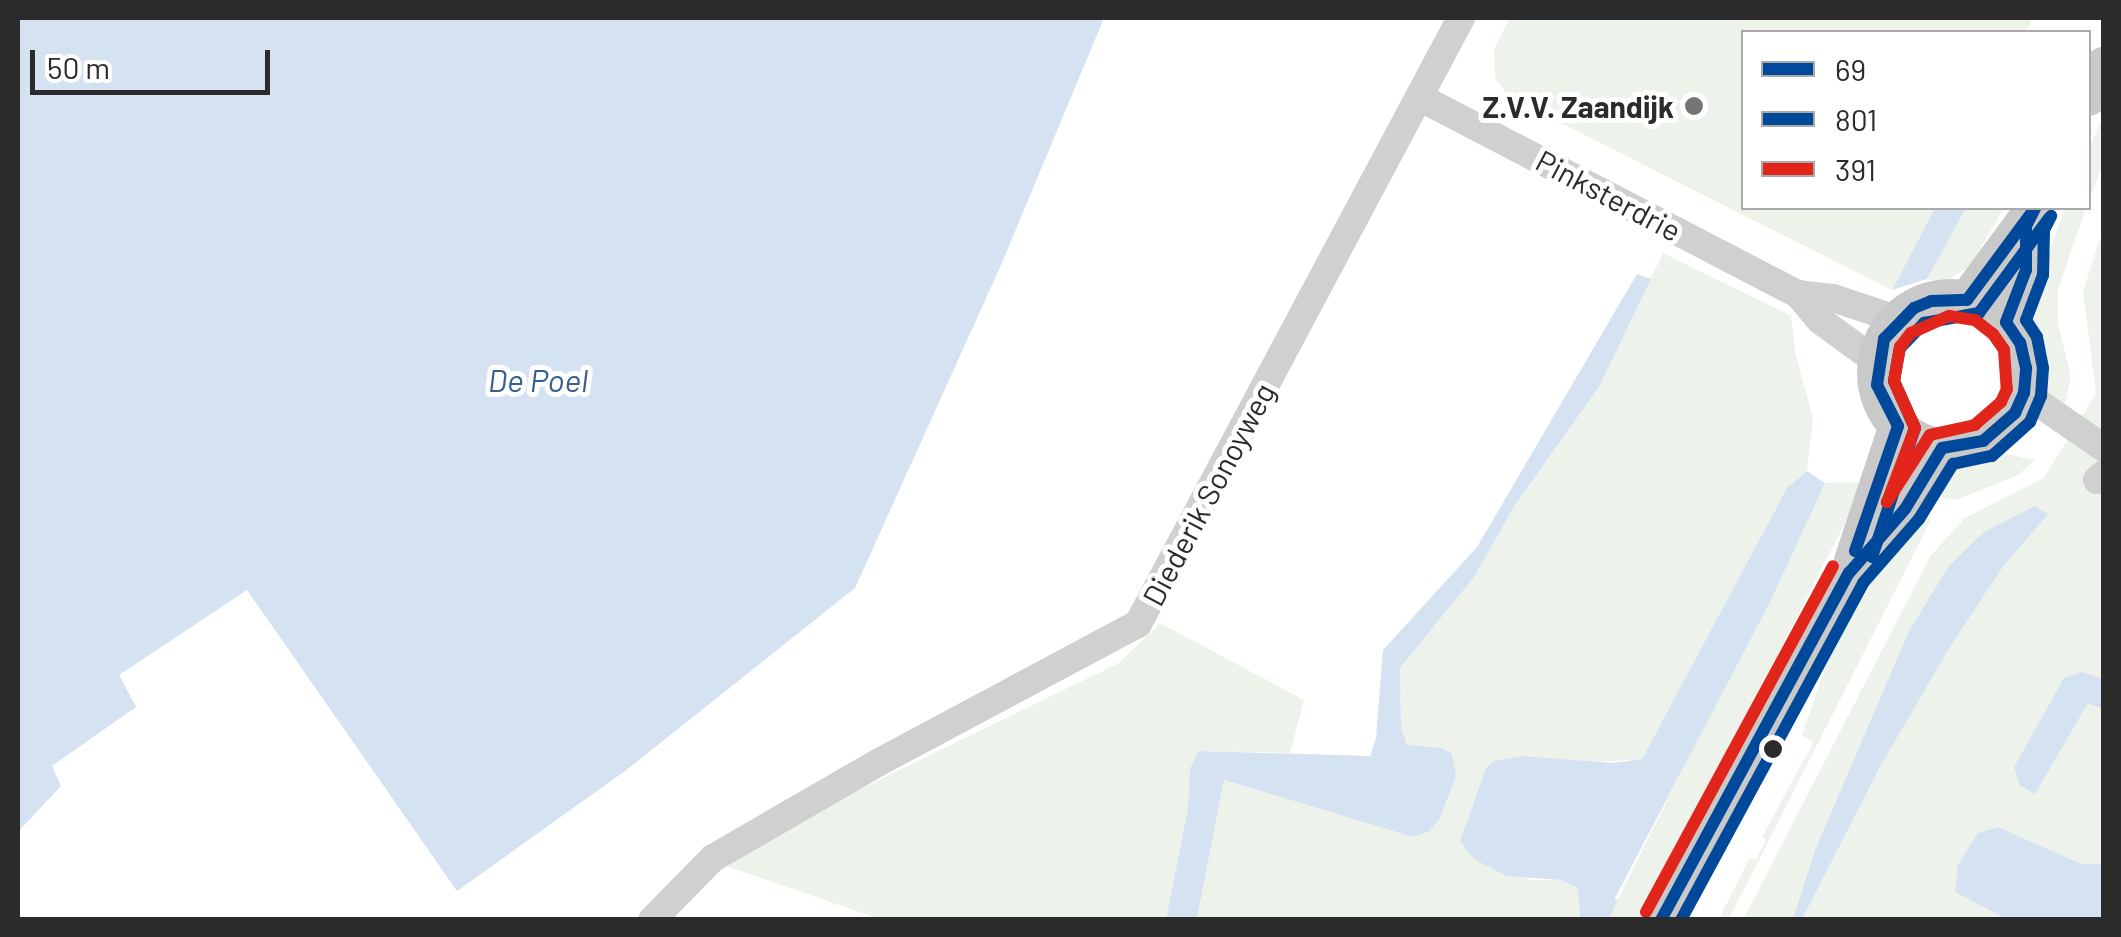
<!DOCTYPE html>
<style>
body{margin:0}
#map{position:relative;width:2121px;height:937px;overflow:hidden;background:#fff;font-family:Barlow,sans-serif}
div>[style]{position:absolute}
.green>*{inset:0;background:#edf3ea}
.water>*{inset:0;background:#d5e2f1}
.minor>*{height:28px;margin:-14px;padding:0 14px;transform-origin:14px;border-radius:14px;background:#d0d0d0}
.secondary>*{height:38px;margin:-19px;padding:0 19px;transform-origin:19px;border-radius:19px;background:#c9c9c9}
.secondary>.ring{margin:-19px;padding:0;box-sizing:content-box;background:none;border:38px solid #c9c9c9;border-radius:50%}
.bus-1>*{height:12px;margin:-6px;padding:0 6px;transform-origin:6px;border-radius:6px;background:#004899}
.bus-2>*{height:12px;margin:-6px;padding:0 6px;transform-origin:6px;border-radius:6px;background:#004899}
.bus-3>*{height:12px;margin:-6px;padding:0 6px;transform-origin:6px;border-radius:6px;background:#e1251b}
.dots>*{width:28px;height:28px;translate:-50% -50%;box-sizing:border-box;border:5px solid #fff;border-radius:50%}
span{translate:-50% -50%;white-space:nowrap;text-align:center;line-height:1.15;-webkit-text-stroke:10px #fff;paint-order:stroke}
.poi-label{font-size:30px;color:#2b2b2b;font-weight:700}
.right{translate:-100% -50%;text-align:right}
.street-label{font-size:30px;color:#2b2b2b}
.water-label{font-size:32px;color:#385f8e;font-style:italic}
.frame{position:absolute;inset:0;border:20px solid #2b2b2b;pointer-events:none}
.legend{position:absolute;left:1741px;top:30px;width:350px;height:180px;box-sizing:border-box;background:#fff;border:2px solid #aaa;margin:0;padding:12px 18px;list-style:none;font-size:30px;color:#2b2b2b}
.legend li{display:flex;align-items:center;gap:20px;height:50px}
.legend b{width:50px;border:2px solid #aaa}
.scale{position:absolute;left:30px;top:50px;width:240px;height:45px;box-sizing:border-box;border:5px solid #2b2b2b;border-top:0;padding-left:12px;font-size:30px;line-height:35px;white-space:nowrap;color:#2b2b2b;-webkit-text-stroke:8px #fff;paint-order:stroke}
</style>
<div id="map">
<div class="green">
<i style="clip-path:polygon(1510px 18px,2033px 18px,2026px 32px,1744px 32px,1744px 208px,1935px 208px,1892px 290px,1511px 98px,1495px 79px,1494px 49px)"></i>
<i style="clip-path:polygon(2103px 114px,2103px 163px,2089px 200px,2089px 151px)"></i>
<i style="clip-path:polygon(1966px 208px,2004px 208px,1970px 266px,1943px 283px,1927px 279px)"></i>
<i style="clip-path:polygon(2065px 208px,2086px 208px,2058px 289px,2058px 324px,2071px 377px,2063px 411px,2041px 385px,2027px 311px)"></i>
<i style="clip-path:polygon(2103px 230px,2103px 919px,1743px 920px,1931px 555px,1965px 518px,2044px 478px,2096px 393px,2083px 291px)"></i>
<i style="clip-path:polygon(1663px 253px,1791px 316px,1796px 356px,1813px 418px,1807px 471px,1787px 488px,1642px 759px,1486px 769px,1460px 841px,1531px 880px,1561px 880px,1578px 888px,1580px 919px,1197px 920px,1224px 780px,1413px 837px,1407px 746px,1401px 727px,1400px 668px,1474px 577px,1515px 505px,1599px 387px)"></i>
<i style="clip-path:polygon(2002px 453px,2035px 460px,2018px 475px,1956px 500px,1936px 496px,1934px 490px,1962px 465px)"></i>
<i style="clip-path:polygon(1866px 482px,1642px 919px,1609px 919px,1618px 902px,1606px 899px,1618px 899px,1825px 483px)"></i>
<i style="clip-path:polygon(1918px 506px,1931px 520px,1729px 919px,1718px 920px,1750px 858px,1756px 860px,1766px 840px,1762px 837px,1813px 743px,1802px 735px,1832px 649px)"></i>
<i style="clip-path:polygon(1160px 623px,1304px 700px,1290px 753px,1199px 751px,1190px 768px,1188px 808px,1166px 919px,880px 919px,726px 866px,762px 837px,1119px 663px)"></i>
</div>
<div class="water">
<i style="clip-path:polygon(18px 18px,1104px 18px,1001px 265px,855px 588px,625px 771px,457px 891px,247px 590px,119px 675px,136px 707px,52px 766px,61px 786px,18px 832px)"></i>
<i style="clip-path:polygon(1935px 208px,1966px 208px,1927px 279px,1892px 290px)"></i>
<i style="clip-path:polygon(1637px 274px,1651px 279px,1599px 387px,1515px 505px,1474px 577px,1400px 668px,1401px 727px,1407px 745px,1441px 748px,1451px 753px,1454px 764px,1456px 776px,1439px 820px,1428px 832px,1413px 837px,1224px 780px,1197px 919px,1166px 919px,1188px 808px,1190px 768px,1199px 751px,1370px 756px,1376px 738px,1383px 650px,1477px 547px)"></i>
<i style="clip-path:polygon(1807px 471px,1825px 483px,1770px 602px,1614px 900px,1618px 901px,1609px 919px,1580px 919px,1578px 888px,1561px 880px,1506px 876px,1474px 859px,1460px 841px,1486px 768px,1494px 761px,1522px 756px,1613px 763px,1642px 759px,1787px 488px)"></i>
<i style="clip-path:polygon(2035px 506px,2048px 514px,2002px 568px,1951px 645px,1881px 765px,1802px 919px,1793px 919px,1816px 848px,1909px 631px,1949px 566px,1984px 532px)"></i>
<i style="clip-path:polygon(2082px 672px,2103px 679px,2103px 709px,2088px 703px,2035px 794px,2020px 785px,2014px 767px,2064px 678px)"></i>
<i style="clip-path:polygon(1998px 827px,2081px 864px,2103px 864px,2103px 919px,2007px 919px,1955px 892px,1958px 865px,1978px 833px)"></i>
</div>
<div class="minor">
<i style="left:1419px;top:97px;width:427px;rotate:27.5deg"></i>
<i style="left:1798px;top:294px;width:35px;rotate:7deg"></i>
<i style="left:1833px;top:298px;width:70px;rotate:18.4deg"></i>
<i style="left:1798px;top:294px;width:35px;rotate:50deg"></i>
<i style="left:1821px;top:321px;width:69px;rotate:36.2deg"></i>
<i style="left:2024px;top:393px;width:97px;rotate:34.5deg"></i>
<i style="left:2097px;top:480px;width:9px;rotate:-41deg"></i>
<i style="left:652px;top:920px;width:87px;rotate:-45.5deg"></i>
<i style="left:713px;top:858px;width:194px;rotate:-30deg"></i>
<i style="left:881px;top:761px;width:291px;rotate:-28.1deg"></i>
<i style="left:1138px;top:624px;width:687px;rotate:-61.94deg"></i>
</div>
<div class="secondary">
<i style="left:2088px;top:97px;width:35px;rotate:-63deg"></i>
<i class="ring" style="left:1876px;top:298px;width:112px;height:112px"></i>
<i style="left:1967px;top:300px;width:114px;rotate:-53.5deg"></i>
<i style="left:2006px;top:322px;width:56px;rotate:-69deg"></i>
<i style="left:2026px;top:270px;width:44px;rotate:-90deg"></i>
<i style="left:1853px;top:561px;width:142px;rotate:-71.6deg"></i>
<i style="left:1661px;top:920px;width:395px;rotate:-61.6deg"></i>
<i style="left:1849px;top:573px;width:85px;rotate:-48.8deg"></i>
<i style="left:1905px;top:509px;width:71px;rotate:-58.8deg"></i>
</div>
<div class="bus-1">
<i style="left:1855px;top:551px;width:132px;rotate:-71deg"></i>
<i style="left:1898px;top:426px;width:46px;rotate:-117.1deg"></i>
<i style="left:1877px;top:385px;width:47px;rotate:-81.3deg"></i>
<i style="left:1884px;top:339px;width:43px;rotate:-45.9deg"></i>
<i style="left:1914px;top:308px;width:18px;rotate:-22deg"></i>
<i style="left:1931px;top:301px;width:36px;rotate:-2deg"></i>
<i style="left:1967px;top:300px;width:114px;rotate:-53.5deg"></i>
<i style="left:1661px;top:920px;width:395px;rotate:-61.6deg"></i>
<i style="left:1849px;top:573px;width:85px;rotate:-48.8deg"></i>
<i style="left:1905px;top:509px;width:71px;rotate:-58.8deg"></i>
<i style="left:1942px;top:448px;width:42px;rotate:-9.7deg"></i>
<i style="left:1983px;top:441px;width:43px;rotate:-41.2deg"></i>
<i style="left:2015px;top:413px;width:22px;rotate:-66deg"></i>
<i style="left:2024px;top:393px;width:25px;rotate:-85deg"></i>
<i style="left:2026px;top:368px;width:26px;rotate:-103deg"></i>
<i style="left:2020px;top:343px;width:25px;rotate:-124deg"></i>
<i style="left:2006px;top:322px;width:56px;rotate:-69deg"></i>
<i style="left:2026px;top:270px;width:44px;rotate:-90deg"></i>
<i style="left:2026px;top:226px;width:20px;rotate:-63deg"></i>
</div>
<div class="bus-2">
<i style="left:1872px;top:557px;width:136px;rotate:-71.6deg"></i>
<i style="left:1915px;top:428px;width:51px;rotate:-114.1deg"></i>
<i style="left:1894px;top:381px;width:34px;rotate:-80deg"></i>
<i style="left:1900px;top:348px;width:35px;rotate:-46deg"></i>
<i style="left:1924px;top:323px;width:56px;rotate:-10.3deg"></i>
<i style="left:1979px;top:313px;width:118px;rotate:-53.6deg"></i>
<i style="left:1681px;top:920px;width:383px;rotate:-61.6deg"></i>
<i style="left:1863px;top:583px;width:85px;rotate:-48.8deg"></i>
<i style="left:1919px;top:519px;width:65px;rotate:-58.3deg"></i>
<i style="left:1953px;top:464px;width:40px;rotate:-12deg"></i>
<i style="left:1992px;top:456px;width:51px;rotate:-41.8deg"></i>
<i style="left:2030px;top:422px;width:28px;rotate:-67deg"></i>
<i style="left:2041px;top:396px;width:28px;rotate:-86deg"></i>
<i style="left:2043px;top:368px;width:32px;rotate:-101deg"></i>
<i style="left:2037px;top:337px;width:20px;rotate:-123deg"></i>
<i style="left:2026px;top:320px;width:48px;rotate:-69.3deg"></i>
<i style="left:2043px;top:275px;width:45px;rotate:-88.7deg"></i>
<i style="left:2044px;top:230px;width:16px;rotate:-63deg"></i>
</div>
<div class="bus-3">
<i style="left:1949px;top:316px;width:26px;rotate:9deg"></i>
<i style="left:1975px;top:320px;width:23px;rotate:38deg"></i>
<i style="left:1993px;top:334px;width:19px;rotate:55deg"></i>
<i style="left:2004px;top:350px;width:39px;rotate:86deg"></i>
<i style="left:2007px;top:389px;width:14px;rotate:115deg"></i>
<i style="left:2001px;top:402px;width:35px;rotate:139deg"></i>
<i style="left:1975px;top:425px;width:46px;rotate:167.5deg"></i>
<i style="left:1930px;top:435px;width:80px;rotate:122.7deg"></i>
<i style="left:1887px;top:502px;width:79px;rotate:-69.3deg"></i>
<i style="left:1915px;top:428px;width:51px;rotate:-114.1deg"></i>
<i style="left:1894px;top:381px;width:35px;rotate:-80deg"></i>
<i style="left:1900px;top:347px;width:18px;rotate:-52deg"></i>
<i style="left:1911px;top:333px;width:42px;rotate:-24.1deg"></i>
<i style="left:1646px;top:912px;width:393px;rotate:-61.6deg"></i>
</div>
<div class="dots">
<i style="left:1694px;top:106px;background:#757575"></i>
<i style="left:1773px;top:749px;background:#2b2b2b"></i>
</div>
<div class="poi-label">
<span class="right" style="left:1674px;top:106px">Z.V.V. Zaandijk</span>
</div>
<div class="street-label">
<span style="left:1609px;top:195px;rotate:28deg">Pinksterdrie</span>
<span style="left:1208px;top:494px;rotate:-62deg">Diederik Sonoyweg</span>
</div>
<div class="water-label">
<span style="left:538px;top:379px">De Poel</span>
</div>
<div class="frame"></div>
<ul class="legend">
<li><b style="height:12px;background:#004899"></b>69</li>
<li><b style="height:12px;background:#004899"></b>801</li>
<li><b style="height:12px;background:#e1251b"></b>391</li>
</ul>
<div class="scale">50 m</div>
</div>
